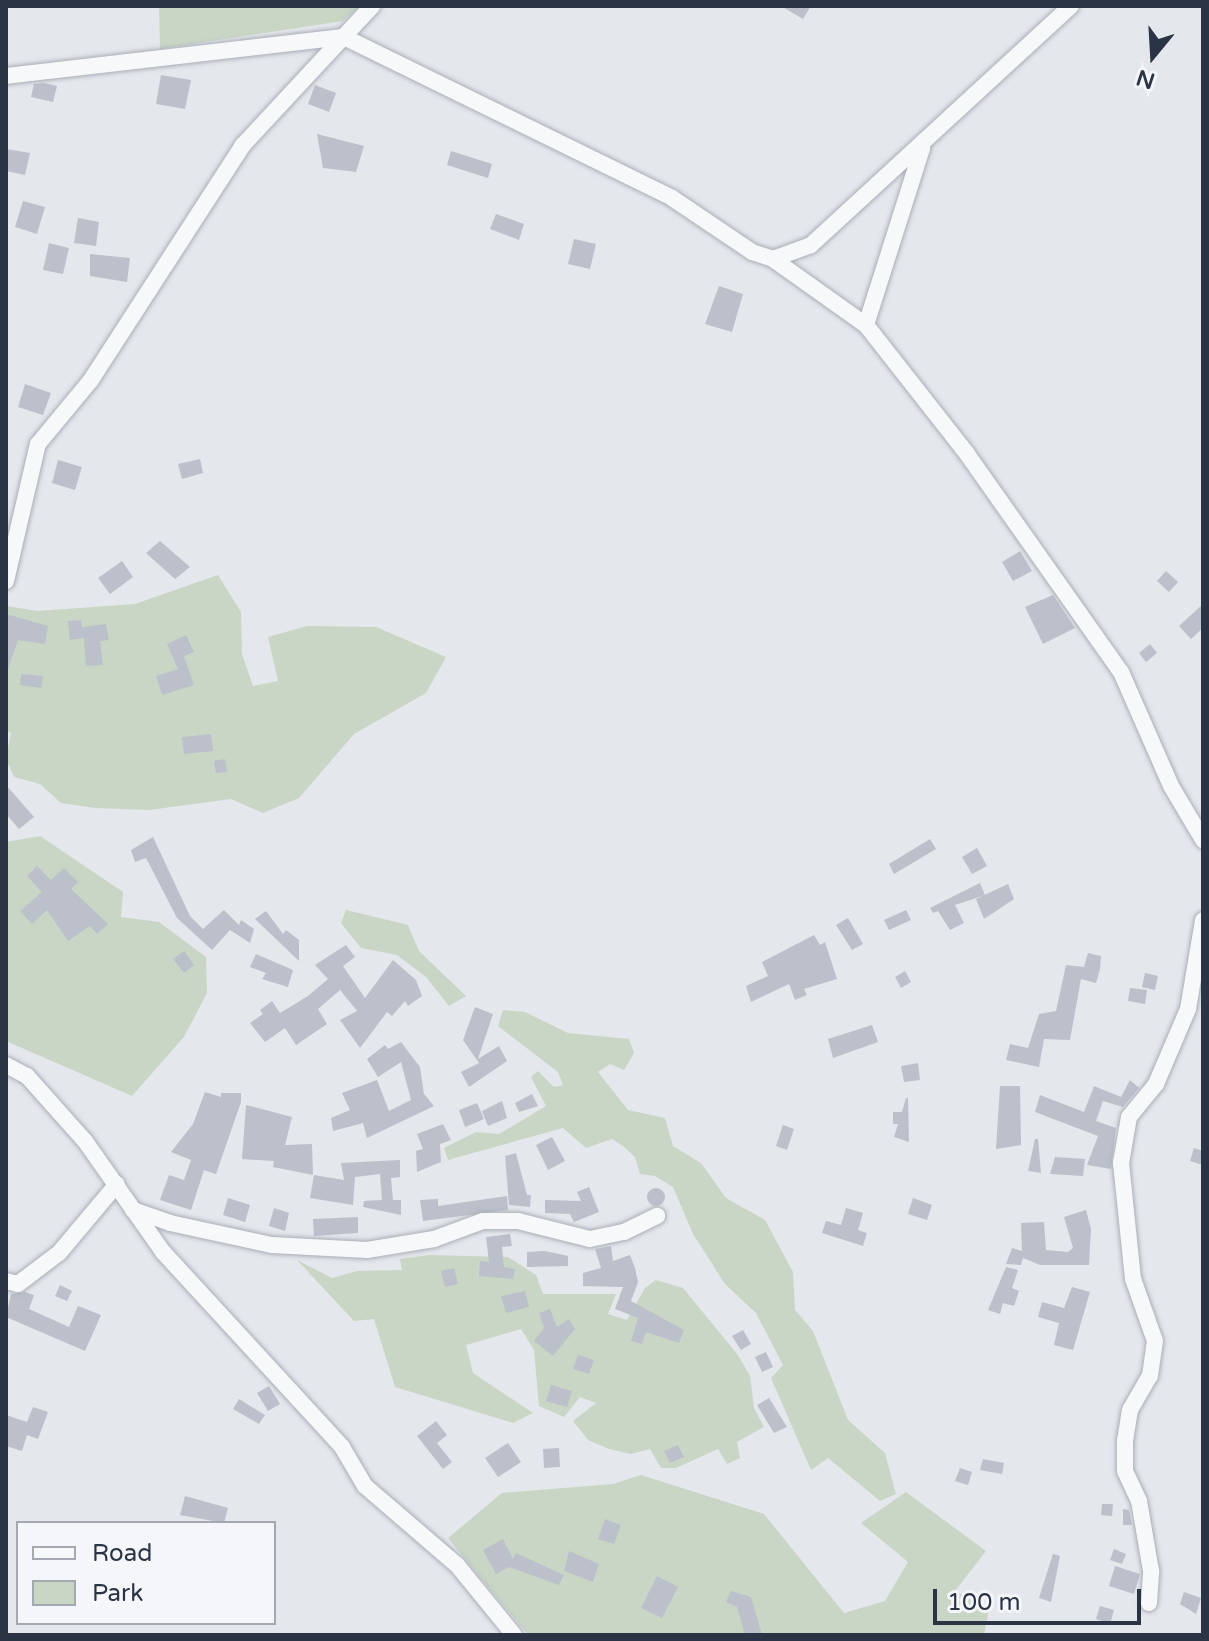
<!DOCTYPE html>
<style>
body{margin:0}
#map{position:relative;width:1209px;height:1641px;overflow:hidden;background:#e4e7ec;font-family:"Varela Round",sans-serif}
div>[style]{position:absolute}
.green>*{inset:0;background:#c9d6c5}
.building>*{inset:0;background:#bbc0ca}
.round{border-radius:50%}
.roads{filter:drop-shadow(0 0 2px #a9aeb7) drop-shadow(0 0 2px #a9aeb7)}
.minor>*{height:16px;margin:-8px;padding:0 8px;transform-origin:8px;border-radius:8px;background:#f7f8fa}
span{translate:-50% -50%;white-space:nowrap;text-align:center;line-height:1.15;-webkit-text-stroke:6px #f4f6f9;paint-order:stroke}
.frame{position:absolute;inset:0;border:8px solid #2b3445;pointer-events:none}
.legend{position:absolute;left:16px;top:1521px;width:260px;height:104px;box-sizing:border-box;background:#f4f6f9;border:2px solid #a4a8b1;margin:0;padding:10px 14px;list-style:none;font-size:24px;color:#2b3445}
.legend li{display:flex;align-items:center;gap:16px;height:40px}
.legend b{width:40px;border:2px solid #a4a8b1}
.north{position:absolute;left:1113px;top:16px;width:80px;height:80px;-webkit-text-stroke:6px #f4f6f9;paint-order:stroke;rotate:198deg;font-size:22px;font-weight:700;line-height:32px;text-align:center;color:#2b3445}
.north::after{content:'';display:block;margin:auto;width:28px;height:36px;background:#2b3445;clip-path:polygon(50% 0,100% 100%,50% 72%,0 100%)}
.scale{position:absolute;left:933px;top:1589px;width:208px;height:36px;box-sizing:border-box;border:4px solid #2b3445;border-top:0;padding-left:10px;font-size:24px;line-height:28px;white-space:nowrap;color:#2b3445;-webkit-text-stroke:6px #f4f6f9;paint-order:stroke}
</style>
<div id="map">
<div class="green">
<i style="clip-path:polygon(159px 6px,360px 6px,343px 21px,160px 49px)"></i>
<i style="clip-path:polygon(218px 575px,241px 612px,242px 654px,253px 686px,278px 681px,268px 637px,307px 626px,376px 627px,446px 657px,426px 693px,354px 734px,299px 798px,263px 813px,231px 799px,149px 810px,96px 808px,61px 803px,40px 784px,14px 777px,6px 759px,11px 733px,6px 731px,7px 606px,37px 611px,135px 604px)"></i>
<i style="clip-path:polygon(40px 836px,123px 892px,121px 917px,159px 922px,206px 957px,207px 993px,184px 1037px,132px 1096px,6px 1041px,6px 842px)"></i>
<i style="clip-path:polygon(346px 910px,408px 925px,419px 951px,466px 996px,449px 1006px,426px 977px,397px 955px,361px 948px,341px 923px)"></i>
<i style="clip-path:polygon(503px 1010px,525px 1012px,568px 1033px,629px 1039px,634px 1053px,624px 1070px,610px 1064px,598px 1072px,628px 1110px,665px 1118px,673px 1146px,701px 1163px,726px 1198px,765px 1220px,793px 1272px,795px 1310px,813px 1331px,848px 1420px,885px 1453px,896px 1494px,880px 1501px,828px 1458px,811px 1470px,771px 1378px,783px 1365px,756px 1313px,725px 1284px,693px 1234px,673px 1187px,655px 1176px,640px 1174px,635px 1157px,623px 1146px,612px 1139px,586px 1148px,563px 1128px,448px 1160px,444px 1148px,476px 1132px,499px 1134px,546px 1106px,531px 1077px,538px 1071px,554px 1087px,563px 1085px,558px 1072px,498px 1026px)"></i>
<i style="clip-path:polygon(429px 1255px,508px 1257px,536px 1275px,543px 1294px,616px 1294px,608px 1314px,627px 1320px,645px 1288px,656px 1280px,683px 1288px,738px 1355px,750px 1376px,754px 1408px,764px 1427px,737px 1442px,740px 1458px,727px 1464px,718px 1449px,676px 1468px,661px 1468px,650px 1449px,631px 1454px,609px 1449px,588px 1440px,573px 1421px,596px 1403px,580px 1397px,564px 1417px,539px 1406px,534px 1350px,521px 1329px,466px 1345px,473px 1373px,533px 1413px,513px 1423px,395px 1387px,374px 1319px,354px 1321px,297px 1260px,332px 1278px,357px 1271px,402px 1270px,400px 1259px)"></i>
<i style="clip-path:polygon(641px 1475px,764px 1514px,844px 1613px,885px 1601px,908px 1562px,861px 1523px,906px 1492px,986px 1551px,955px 1591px,989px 1609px,984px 1635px,528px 1635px,448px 1538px,502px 1493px,613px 1484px)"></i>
</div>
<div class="building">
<i style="clip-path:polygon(781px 6px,811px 6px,803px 19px)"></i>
<i style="clip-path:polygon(161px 75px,191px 80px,185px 109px,156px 104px)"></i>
<i style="clip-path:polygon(44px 83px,57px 86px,53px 102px,31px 97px,34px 84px)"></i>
<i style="clip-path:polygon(315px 85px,336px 93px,329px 112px,308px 104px)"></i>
<i style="clip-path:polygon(317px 134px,364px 146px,356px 172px,323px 168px)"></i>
<i style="clip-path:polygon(6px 149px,30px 153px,25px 175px,6px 171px)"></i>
<i style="clip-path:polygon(451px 151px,492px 164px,488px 178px,447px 165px)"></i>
<i style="clip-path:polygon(23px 201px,45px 207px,37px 234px,15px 227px)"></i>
<i style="clip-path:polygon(496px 214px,524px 224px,519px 240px,490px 229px)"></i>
<i style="clip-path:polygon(78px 218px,99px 222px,96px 246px,74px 243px)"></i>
<i style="clip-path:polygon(574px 239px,596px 244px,590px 269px,568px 264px)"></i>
<i style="clip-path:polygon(49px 243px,69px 248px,63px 274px,43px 270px)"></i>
<i style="clip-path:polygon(90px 254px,130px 258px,127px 282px,90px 276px)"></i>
<i style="clip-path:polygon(719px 286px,743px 294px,732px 332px,705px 324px)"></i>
<i style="clip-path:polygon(25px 384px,51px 393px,43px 415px,18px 407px)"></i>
<i style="clip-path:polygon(200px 459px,203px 473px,182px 479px,178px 464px)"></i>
<i style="clip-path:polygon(58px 460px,82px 467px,75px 490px,52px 483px)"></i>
<i style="clip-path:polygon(160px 541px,190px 567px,175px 579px,146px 553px)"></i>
<i style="clip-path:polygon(1020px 551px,1032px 571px,1013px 581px,1002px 562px)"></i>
<i style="clip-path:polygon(122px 561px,133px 577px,110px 594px,98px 578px)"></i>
<i style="clip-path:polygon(1166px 571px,1178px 582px,1169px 592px,1157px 581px)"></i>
<i style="clip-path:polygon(1053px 595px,1075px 628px,1043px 644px,1025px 607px)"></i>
<i style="clip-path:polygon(1203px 604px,1203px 628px,1191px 639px,1179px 626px)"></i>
<i style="clip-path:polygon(6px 614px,48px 626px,45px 644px,18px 640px,8px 669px)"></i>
<i style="clip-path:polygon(81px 620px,82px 627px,106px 624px,109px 640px,100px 641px,103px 665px,86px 666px,84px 638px,70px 640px,68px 621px)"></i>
<i style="clip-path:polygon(186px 635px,194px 652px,184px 656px,194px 685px,162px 695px,156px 676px,178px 669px,167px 644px)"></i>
<i style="clip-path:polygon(1150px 644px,1157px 653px,1146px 662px,1139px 653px)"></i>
<i style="clip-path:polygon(21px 674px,43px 676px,41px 688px,20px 685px)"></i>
<i style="clip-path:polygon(211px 734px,213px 751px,184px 754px,182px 737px)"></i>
<i style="clip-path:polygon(225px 759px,227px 772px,216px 773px,214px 761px)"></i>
<i style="clip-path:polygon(6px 785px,34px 817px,19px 829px,6px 814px)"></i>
<i style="clip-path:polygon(153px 837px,190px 916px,203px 929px,224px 910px,239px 925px,241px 920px,254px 929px,250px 943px,230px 930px,212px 950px,177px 918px,146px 858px,135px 862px,131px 850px)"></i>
<i style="clip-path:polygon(930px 839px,936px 849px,894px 874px,889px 864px)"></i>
<i style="clip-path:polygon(977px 848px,987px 866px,972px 874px,962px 857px)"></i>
<i style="clip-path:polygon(37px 866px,51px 880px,64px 868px,78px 882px,71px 889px,108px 924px,97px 934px,90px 926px,68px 941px,47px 910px,32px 924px,20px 911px,42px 892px,27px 876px)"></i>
<i style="clip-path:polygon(980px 883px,985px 895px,955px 905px,964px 923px,950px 930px,938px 911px,933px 913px,930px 908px)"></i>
<i style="clip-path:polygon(1008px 884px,1014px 899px,984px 919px,976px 899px)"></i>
<i style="clip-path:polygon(906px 910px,911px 920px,889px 930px,884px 920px)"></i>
<i style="clip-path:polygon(266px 911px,283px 934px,286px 930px,299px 940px,299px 961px,255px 919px)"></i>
<i style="clip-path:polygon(848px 918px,863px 944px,852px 950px,836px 925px)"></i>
<i style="clip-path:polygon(814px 935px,820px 945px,825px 942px,837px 979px,804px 989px,807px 995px,795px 1000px,789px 984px,751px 1002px,746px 986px,768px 976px,762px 962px)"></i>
<i style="clip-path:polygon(346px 945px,355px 957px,343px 966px,365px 998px,393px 960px,416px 980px,422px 996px,408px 1006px,405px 1001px,392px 1016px,387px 1012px,360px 1048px,340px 1020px,357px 1011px,340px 990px,318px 1009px,327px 1024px,296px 1045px,285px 1028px,265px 1042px,250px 1023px,263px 1014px,260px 1010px,272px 1001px,280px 1013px,308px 996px,328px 979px,315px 965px)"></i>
<i style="clip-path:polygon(184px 951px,194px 965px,184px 973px,173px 959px)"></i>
<i style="clip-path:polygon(1088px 953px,1101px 956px,1100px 969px,1096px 983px,1081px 979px,1070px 1040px,1044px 1039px,1039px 1067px,1006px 1060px,1010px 1044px,1028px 1048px,1039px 1014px,1056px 1011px,1066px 965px,1084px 967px)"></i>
<i style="clip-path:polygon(256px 954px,293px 970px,288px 987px,262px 979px,266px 973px,250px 967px)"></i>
<i style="clip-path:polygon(905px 971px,911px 982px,901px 988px,895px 977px)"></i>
<i style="clip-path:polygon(1145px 973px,1158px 976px,1155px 990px,1142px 987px)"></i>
<i style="clip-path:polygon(1130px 988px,1147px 990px,1145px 1004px,1128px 1001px)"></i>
<i style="clip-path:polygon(475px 1007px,493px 1014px,478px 1059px,499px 1046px,507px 1061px,469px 1087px,461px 1072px,479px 1063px,463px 1040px)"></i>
<i style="clip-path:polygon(872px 1025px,878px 1042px,833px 1058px,828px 1039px)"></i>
<i style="clip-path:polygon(401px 1042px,420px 1067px,424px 1094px,434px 1106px,367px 1138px,363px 1123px,333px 1131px,331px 1118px,350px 1110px,342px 1093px,377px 1080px,389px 1111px,411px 1100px,401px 1062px,378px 1077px,367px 1059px,385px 1045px,388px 1049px)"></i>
<i style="clip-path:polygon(918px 1063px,920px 1080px,904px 1082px,901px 1066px)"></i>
<i style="clip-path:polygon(1130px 1080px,1139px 1088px,1123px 1107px,1103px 1101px,1096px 1121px,1116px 1128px,1111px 1169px,1087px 1165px,1098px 1136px,1035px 1112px,1040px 1095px,1084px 1112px,1094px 1086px,1121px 1097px)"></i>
<i style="clip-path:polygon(1000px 1086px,1020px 1086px,1021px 1145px,996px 1149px)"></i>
<i style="clip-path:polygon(205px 1092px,221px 1097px,221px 1093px,241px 1093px,241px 1102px,216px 1174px,204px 1170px,191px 1210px,160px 1200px,169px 1175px,184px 1180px,191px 1160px,171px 1152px,193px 1124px)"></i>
<i style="clip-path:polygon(532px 1094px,538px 1106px,519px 1112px,515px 1103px)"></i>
<i style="clip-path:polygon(906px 1098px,908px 1098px,909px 1142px,894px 1137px,898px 1124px,893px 1124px,893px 1112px,902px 1112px)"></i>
<i style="clip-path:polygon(502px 1101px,507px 1118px,488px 1126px,482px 1111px)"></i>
<i style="clip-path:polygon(477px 1103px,484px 1119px,465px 1127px,459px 1110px)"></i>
<i style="clip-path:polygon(246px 1105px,292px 1117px,285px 1145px,312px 1144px,313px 1175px,273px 1167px,274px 1161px,242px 1159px)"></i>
<i style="clip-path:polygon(443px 1124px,451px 1140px,440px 1144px,441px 1162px,417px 1172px,416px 1151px,423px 1149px,417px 1134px)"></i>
<i style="clip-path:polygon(783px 1125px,794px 1129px,787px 1150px,776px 1146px)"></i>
<i style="clip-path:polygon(552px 1137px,565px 1161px,548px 1170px,536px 1145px)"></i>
<i style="clip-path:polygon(1035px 1139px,1038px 1139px,1041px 1173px,1028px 1171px)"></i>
<i style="clip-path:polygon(1194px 1148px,1203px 1151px,1203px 1165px,1190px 1161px)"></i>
<i style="clip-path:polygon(516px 1153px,527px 1195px,531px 1195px,530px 1207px,509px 1205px,505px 1156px)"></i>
<i style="clip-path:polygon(1055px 1157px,1085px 1159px,1083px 1176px,1050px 1174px)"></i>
<i style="clip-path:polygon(400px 1160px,400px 1177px,391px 1178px,393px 1200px,401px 1200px,401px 1215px,363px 1207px,364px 1201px,382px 1200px,380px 1174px,355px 1177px,353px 1205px,310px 1198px,314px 1175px,344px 1180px,341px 1163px)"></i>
<i style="clip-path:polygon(589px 1187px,599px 1212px,574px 1222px,570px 1214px,545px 1213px,545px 1200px,581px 1201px,577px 1192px)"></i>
<i class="round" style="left:647px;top:1188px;width:18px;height:18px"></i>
<i style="clip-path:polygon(507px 1196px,508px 1210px,423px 1221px,420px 1200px,438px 1199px,438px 1206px)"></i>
<i style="clip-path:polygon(228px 1198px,250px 1205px,245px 1222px,223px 1215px)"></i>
<i style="clip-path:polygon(913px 1198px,932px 1205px,927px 1220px,908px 1214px)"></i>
<i style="clip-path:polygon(274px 1208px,289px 1213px,285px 1231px,269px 1226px)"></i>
<i style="clip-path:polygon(846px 1208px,863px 1213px,858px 1230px,867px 1233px,863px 1246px,822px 1233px,826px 1221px,841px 1225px)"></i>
<i style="clip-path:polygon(1086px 1210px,1091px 1229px,1089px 1265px,1040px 1265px,1023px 1258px,1021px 1265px,1006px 1264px,1012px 1248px,1022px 1251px,1021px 1223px,1044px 1222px,1046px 1250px,1068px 1252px,1073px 1248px,1064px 1217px)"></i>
<i style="clip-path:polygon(358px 1217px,358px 1233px,314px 1236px,313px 1219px)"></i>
<i style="clip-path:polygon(510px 1234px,512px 1246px,502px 1247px,504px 1267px,515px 1269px,513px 1279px,479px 1276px,480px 1261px,489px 1262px,486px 1237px)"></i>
<i style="clip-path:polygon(611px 1246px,613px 1261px,630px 1255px,635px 1268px,638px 1282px,631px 1301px,684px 1330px,679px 1343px,646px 1332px,642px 1344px,631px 1341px,638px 1318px,615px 1309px,623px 1287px,583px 1286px,583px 1273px,601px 1268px,595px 1249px)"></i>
<i style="clip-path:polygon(545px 1251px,568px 1256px,568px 1266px,527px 1267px,527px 1252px)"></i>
<i style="clip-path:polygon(1006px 1267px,1018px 1270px,1012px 1288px,1019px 1291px,1014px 1306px,1003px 1303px,1000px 1314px,988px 1310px)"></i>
<i style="clip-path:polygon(454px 1268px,458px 1284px,445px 1287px,441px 1271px)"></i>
<i style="clip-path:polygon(60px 1285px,72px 1291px,67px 1301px,55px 1296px)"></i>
<i style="clip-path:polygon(1072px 1287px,1090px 1292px,1073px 1350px,1054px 1345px,1059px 1323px,1038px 1317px,1042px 1302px,1064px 1308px)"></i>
<i style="clip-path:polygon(525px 1291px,529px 1307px,506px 1313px,501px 1296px)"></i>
<i style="clip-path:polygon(25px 1292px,34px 1295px,29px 1309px,69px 1327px,78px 1306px,101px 1315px,85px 1351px,6px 1317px,11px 1294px)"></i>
<i style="clip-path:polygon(550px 1309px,557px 1327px,569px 1319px,575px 1329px,553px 1356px,534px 1341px,544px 1328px,539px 1313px)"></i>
<i style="clip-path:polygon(743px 1330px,751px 1344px,741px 1350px,732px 1336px)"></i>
<i style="clip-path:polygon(766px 1352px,773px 1367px,762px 1372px,755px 1357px)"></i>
<i style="clip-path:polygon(578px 1355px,594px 1360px,589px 1374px,573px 1369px)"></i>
<i style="clip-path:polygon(551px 1385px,572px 1391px,567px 1407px,546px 1401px)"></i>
<i style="clip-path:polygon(269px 1386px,280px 1404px,268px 1411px,257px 1393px)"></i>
<i style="clip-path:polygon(769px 1398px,787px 1427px,774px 1433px,757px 1405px)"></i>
<i style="clip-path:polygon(239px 1399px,265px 1415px,259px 1424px,233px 1409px)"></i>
<i style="clip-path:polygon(33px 1407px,48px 1412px,38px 1439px,27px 1435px,22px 1451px,6px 1446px,6px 1415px,27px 1422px)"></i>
<i style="clip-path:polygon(436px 1421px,447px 1435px,437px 1443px,452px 1462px,443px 1469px,417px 1436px)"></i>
<i style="clip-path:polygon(508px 1443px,521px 1462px,498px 1477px,485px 1458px)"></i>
<i style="clip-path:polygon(678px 1445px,684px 1457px,670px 1463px,664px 1451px)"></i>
<i style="clip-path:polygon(559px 1448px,560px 1467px,544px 1468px,543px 1449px)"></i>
<i style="clip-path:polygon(983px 1459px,1004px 1463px,1002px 1474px,980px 1470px)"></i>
<i style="clip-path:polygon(960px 1468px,972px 1472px,968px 1485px,955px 1481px)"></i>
<i style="clip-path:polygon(185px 1496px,228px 1508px,224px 1523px,180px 1515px)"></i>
<i style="clip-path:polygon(1102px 1504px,1113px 1504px,1112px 1516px,1101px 1515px)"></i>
<i style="clip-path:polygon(1123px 1509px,1129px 1510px,1132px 1525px,1123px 1525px)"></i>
<i style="clip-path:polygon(605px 1519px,621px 1525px,614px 1544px,598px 1539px)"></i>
<i style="clip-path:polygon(503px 1539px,513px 1559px,516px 1553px,564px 1575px,559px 1585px,509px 1567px,496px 1574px,483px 1550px)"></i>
<i style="clip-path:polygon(1114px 1549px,1126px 1554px,1122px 1564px,1110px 1560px)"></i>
<i style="clip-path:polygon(569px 1551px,599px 1564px,593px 1582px,564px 1571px)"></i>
<i style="clip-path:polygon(1053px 1554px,1060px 1556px,1051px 1602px,1039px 1598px)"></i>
<i style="clip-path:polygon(1115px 1566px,1140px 1574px,1134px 1594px,1109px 1586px)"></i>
<i style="clip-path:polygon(657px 1576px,678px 1587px,662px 1618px,641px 1608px)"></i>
<i style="clip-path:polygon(731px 1591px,751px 1597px,762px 1635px,745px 1635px,737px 1607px,726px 1602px)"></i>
<i style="clip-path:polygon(1184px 1592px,1201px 1598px,1196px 1614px,1180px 1604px)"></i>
<i style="clip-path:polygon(1100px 1606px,1114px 1610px,1110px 1624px,1096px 1619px)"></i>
</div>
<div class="roads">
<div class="minor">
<i style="left:6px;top:76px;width:340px;rotate:-6.6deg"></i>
<i style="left:344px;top:37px;width:365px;rotate:26.1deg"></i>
<i style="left:672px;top:198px;width:97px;rotate:34deg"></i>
<i style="left:752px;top:252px;width:22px;rotate:18deg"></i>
<i style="left:773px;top:259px;width:40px;rotate:-20.2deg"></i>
<i style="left:811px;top:245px;width:353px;rotate:-42.6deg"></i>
<i style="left:773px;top:259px;width:114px;rotate:35.4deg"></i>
<i style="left:866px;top:325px;width:164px;rotate:51.9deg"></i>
<i style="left:967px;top:454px;width:267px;rotate:54.8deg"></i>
<i style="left:1121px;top:672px;width:124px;rotate:66.3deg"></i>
<i style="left:1171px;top:786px;width:63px;rotate:59.3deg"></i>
<i style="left:866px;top:325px;width:186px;rotate:-72.4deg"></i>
<i style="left:6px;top:581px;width:141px;rotate:-76.9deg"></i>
<i style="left:38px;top:444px;width:83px;rotate:-50.4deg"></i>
<i style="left:91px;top:380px;width:280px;rotate:-57.1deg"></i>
<i style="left:243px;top:145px;width:190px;rotate:-47.1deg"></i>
<i style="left:6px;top:1065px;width:24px;rotate:28deg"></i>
<i style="left:27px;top:1076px;width:87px;rotate:48.3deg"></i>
<i style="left:85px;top:1141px;width:136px;rotate:54.9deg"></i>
<i style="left:163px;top:1252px;width:265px;rotate:47.4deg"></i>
<i style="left:342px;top:1447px;width:45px;rotate:59.5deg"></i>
<i style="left:365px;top:1486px;width:121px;rotate:40.7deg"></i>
<i style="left:457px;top:1565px;width:90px;rotate:50.8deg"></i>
<i style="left:133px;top:1210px;width:39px;rotate:19deg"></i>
<i style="left:170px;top:1223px;width:104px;rotate:12.2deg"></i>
<i style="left:272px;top:1245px;width:95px;rotate:3deg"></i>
<i style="left:367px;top:1250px;width:68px;rotate:-9.3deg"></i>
<i style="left:434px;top:1239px;width:52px;rotate:-20.2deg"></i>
<i style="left:483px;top:1221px;width:35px"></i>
<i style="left:518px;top:1221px;width:74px;rotate:14deg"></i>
<i style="left:590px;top:1239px;width:35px;rotate:-12deg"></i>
<i style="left:624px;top:1232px;width:37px;rotate:-26deg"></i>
<i style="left:6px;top:1281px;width:12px;rotate:14deg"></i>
<i style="left:18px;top:1284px;width:51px;rotate:-37.1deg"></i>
<i style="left:59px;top:1253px;width:90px;rotate:-50deg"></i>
<i style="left:1149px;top:1603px;width:32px;rotate:-86deg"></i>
<i style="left:1151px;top:1571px;width:71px;rotate:-99.7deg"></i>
<i style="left:1139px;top:1501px;width:33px;rotate:-115deg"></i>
<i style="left:1125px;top:1471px;width:30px;rotate:-90deg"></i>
<i style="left:1125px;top:1441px;width:31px;rotate:-81deg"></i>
<i style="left:1130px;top:1410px;width:39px;rotate:-60deg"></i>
<i style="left:1150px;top:1376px;width:35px;rotate:-82deg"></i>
<i style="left:1155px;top:1341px;width:66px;rotate:-109.5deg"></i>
<i style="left:1133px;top:1279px;width:117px;rotate:-95.9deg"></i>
<i style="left:1121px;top:1163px;width:47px;rotate:-80.1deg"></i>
<i style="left:1129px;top:1117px;width:43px;rotate:-50.7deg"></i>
<i style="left:1156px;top:1084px;width:82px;rotate:-66.9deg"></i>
<i style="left:1188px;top:1009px;width:90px;rotate:-80.4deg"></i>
</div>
</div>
<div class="frame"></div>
<ul class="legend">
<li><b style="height:10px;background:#f7f8fa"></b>Road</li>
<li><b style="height:22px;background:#c9d6c5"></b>Park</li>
</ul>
<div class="north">N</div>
<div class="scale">100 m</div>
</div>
